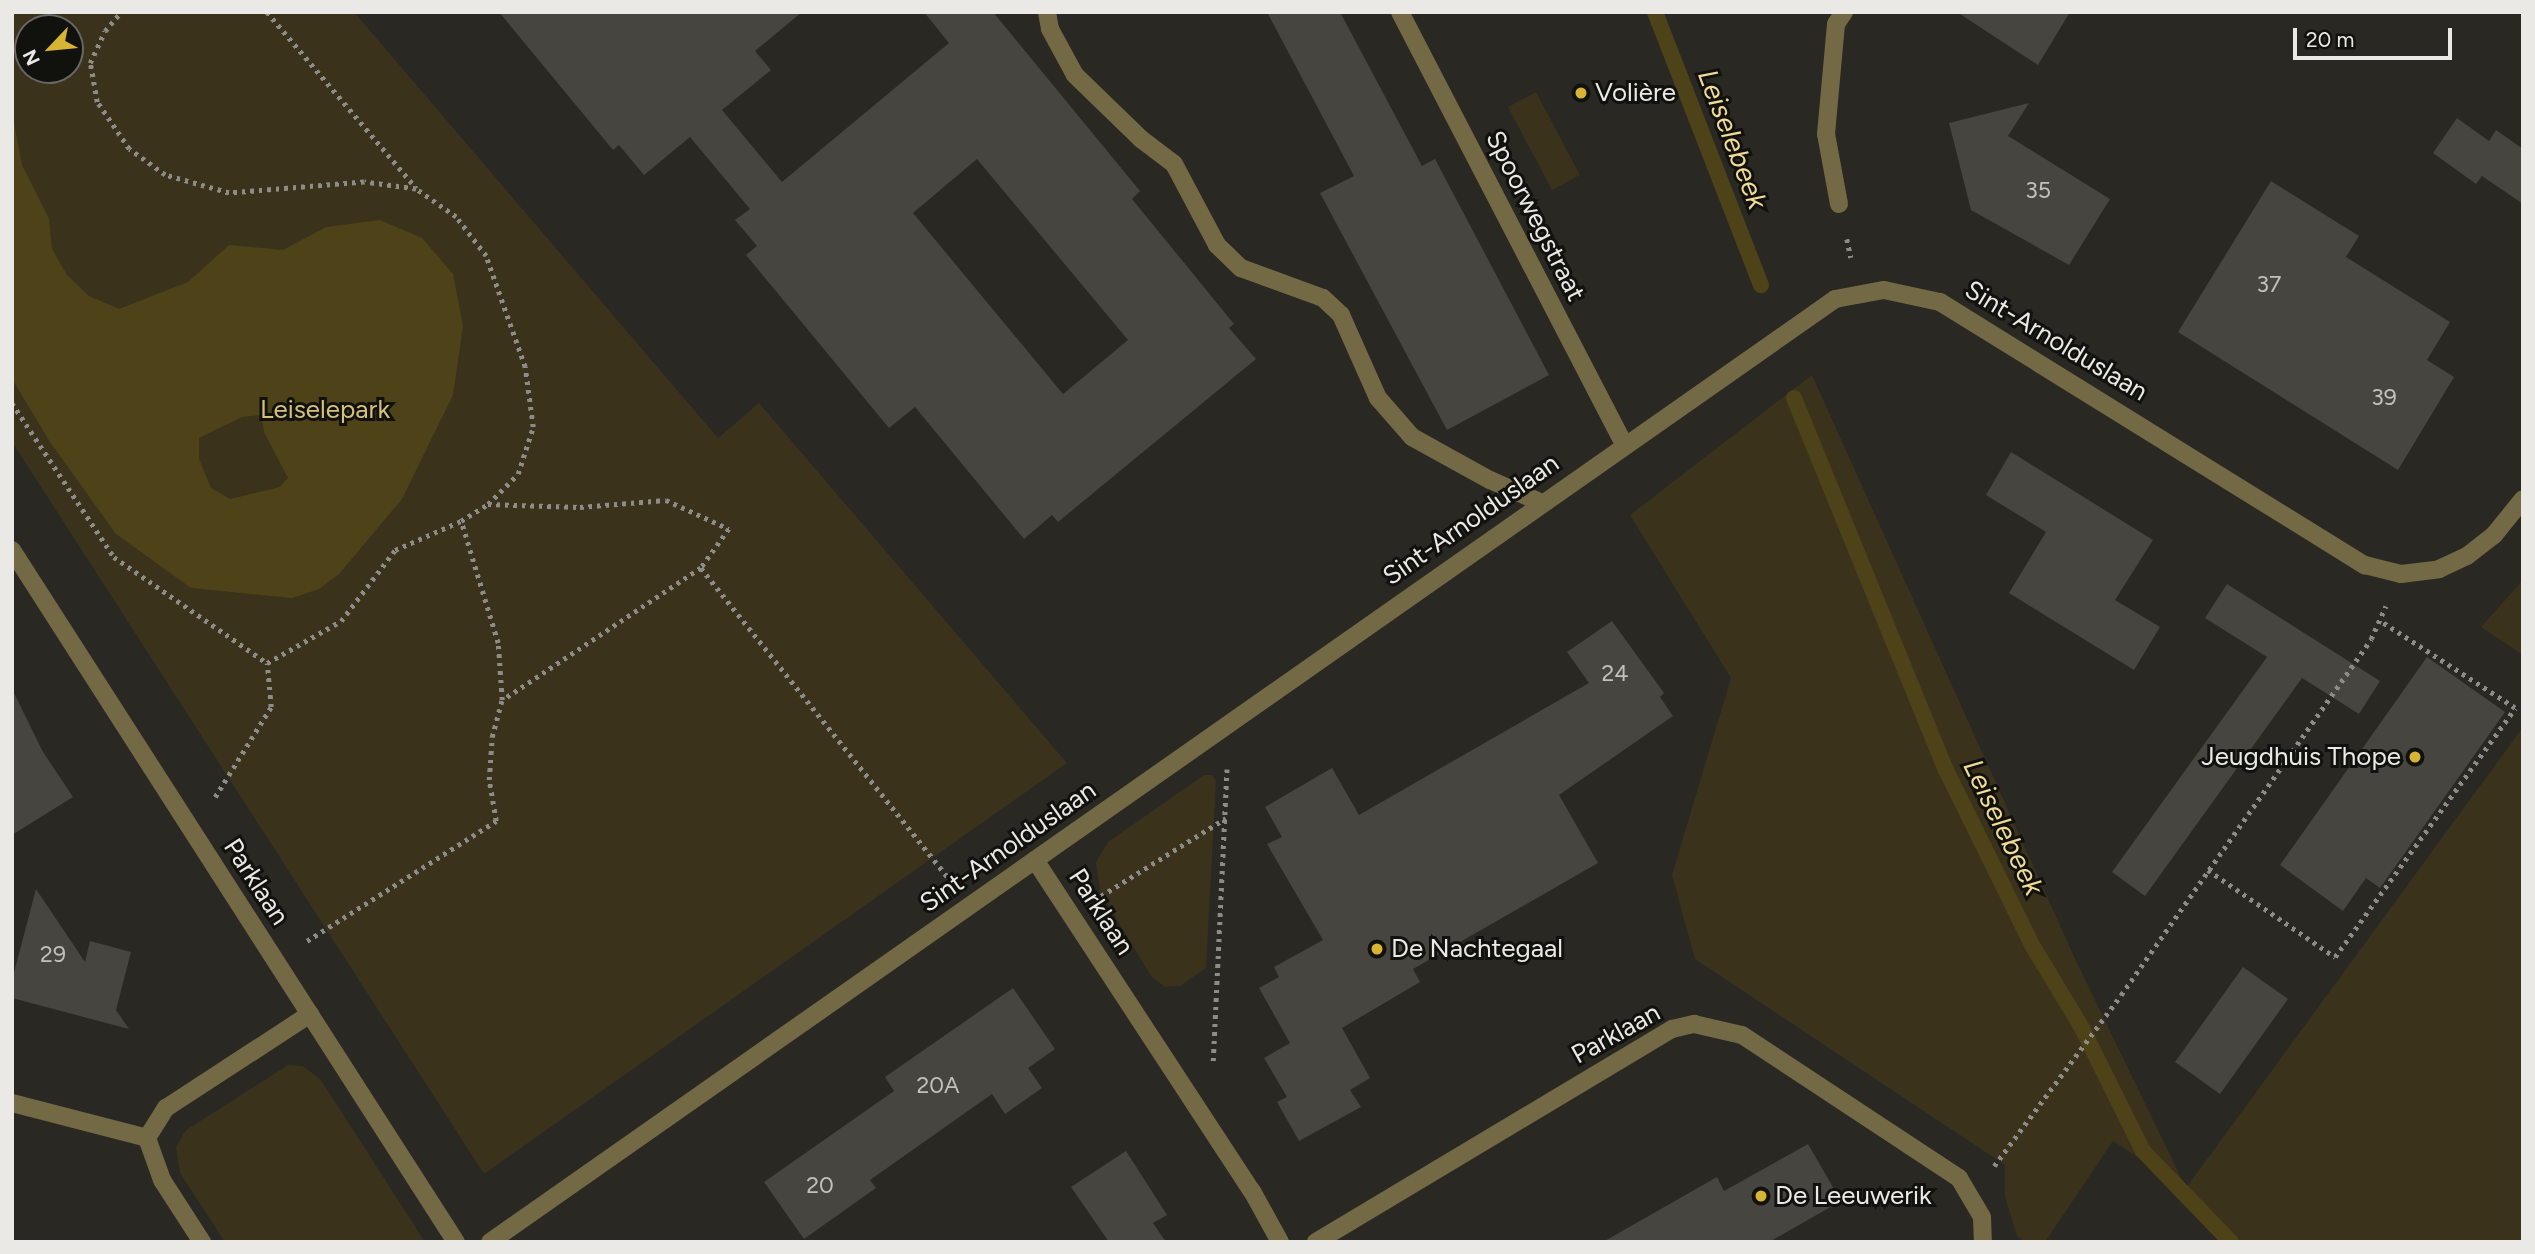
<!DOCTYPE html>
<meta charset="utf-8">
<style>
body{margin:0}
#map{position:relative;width:2535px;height:1254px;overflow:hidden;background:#292823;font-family:Figtree,sans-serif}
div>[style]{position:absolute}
.green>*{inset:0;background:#3a321b}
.water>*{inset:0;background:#4e4219}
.stream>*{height:16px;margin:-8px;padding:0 8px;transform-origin:8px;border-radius:8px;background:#4e4219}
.building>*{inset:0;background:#46453f}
.path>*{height:4.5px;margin-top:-2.25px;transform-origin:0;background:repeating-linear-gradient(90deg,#8d8c88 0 3.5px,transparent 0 8.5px)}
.street>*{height:18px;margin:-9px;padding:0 9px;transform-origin:9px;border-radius:9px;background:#746945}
.dots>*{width:19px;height:19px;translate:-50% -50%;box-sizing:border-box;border:4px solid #11110e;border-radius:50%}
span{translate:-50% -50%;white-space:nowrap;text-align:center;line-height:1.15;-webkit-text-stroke:6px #11110e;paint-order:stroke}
.number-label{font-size:23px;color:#c1c0bc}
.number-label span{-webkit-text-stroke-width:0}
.poi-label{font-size:26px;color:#eae9e6}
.left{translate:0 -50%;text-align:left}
.right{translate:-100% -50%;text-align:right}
.street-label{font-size:26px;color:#eae9e6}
.park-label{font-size:26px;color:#d6c07c}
.water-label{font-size:28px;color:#f1db96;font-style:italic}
.frame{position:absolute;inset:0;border:14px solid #eae9e6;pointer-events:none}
.north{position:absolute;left:14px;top:14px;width:70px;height:70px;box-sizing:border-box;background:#11110e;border:2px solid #686764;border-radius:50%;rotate:244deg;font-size:19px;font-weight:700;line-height:28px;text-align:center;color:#eae9e6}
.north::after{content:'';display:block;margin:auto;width:24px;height:32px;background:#d8b434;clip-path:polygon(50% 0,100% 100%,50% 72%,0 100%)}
.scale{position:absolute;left:2293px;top:28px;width:159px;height:32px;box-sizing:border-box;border:4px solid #eae9e6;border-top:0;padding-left:9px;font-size:21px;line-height:24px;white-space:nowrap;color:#eae9e6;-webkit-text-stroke:5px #11110e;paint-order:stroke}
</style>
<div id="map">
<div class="green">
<i style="clip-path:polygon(evenodd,12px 12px,354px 12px,718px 438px,759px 403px,1067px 763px,484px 1174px,12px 442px,12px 12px,28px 28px,70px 28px,70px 70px,28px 70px,28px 28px)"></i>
<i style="clip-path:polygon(1536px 92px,1580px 175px,1552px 190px,1508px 107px)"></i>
<i style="clip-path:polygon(1812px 375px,2077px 963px,2186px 1188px,2523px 727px,2523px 1242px,2240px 1242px,2186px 1189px,2113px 1141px,2045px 1242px,2025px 1242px,2017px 1236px,2005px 1197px,2005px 1165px,1695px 959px,1672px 875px,1731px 678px,1630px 515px)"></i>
<i style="clip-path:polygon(2523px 580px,2523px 655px,2481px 627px)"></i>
<i style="clip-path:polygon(1204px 775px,1212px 775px,1216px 781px,1206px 968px,1180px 986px,1165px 987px,1151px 976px,1100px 892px,1096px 862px,1108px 842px)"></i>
<i style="clip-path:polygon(288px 1065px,303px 1066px,321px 1080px,425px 1242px,225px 1242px,180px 1173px,176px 1147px,186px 1130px)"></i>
</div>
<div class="water">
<i style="clip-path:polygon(evenodd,12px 112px,22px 165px,49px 219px,52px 249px,67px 275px,89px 296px,119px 309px,188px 282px,229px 245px,283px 250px,326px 227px,380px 220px,422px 238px,453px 274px,463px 326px,453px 395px,402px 499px,339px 574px,319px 589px,292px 598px,191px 588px,116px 534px,50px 442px,12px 379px,12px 112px,261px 415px,264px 432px,288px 478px,280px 487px,230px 499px,211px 488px,199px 459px,199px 438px,242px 417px,261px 415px)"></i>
</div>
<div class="stream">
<i style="left:1655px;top:12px;width:293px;rotate:68.8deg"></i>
<i style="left:1794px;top:398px;width:402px;rotate:67.8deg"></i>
<i style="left:1946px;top:770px;width:195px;rotate:63.8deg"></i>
<i style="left:2032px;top:945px;width:97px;rotate:58.9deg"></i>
<i style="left:2082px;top:1028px;width:137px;rotate:63.6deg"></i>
<i style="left:2143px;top:1151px;width:127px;rotate:46deg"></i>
</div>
<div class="building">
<i style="clip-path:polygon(evenodd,499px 12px,802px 12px,755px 51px,771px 70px,722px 110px,782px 182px,949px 43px,924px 12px,993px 12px,1140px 191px,1132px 199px,1234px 324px,1229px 328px,1256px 359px,1058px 522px,1052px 515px,1024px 539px,915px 407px,889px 428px,746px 255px,757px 246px,735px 220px,750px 209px,690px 137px,644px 175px,619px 145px,613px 150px,499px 12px,977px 159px,1128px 340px,1063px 394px,913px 213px,977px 159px)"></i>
<i style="clip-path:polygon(1267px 12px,1340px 12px,1422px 166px,1435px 159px,1549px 375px,1447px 430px,1320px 193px,1354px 176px)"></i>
<i style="clip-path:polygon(1957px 12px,2070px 12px,2038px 65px)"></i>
<i style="clip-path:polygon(2029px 103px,2008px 136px,2110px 199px,2069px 265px,1971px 210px,1949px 123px)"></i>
<i style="clip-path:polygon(2457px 118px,2489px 141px,2496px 130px,2523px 149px,2523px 204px,2482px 176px,2476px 184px,2433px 153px)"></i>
<i style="clip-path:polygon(2271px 181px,2359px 236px,2346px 257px,2450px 322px,2427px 360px,2454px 377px,2398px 470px,2178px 332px)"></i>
<i style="clip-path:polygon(2011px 452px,2153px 540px,2115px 600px,2160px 627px,2134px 670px,2009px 593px,2046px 532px,1986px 495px)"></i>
<i style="clip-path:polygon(2227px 584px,2380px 681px,2359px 714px,2302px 678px,2145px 896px,2112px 872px,2267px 657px,2205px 618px)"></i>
<i style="clip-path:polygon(1612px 621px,1664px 693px,1660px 697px,1673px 716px,1559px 795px,1598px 863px,1413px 969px,1420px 982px,1342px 1028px,1370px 1078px,1350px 1090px,1361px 1107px,1299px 1141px,1277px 1102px,1287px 1097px,1264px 1058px,1290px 1043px,1259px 988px,1279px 977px,1274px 967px,1323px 940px,1267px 844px,1282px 837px,1265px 807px,1332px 768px,1359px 815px,1589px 683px,1567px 652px)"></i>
<i style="clip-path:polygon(2427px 657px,2505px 712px,2380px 888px,2366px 878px,2343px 911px,2280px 865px)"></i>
<i style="clip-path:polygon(12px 689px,43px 752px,73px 797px,12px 835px)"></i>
<i style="clip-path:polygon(36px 889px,85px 962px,90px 941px,131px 952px,116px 1010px,129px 1029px,12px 998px,12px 980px)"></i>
<i style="clip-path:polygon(2243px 967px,2288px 999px,2220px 1094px,2175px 1062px)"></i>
<i style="clip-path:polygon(1013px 988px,1055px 1049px,1028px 1068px,1042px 1088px,1005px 1114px,992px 1094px,870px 1180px,876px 1188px,804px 1239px,764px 1182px,894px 1091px,885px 1077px)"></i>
<i style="clip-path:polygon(1808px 1144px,1841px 1201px,1769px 1242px,1603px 1242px,1717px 1177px,1724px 1191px)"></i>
<i style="clip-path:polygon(1126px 1151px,1167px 1215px,1153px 1223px,1166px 1242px,1109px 1242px,1071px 1187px)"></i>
</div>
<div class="path">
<i style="left:267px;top:12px;width:231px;rotate:49.7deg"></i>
<i style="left:1847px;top:239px;width:19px;rotate:78deg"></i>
<i style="left:12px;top:403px;width:185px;rotate:56.5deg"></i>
<i style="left:114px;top:557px;width:186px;rotate:34.7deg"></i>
<i style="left:267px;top:663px;width:85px;rotate:-29.6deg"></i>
<i style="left:341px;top:621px;width:89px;rotate:-52.7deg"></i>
<i style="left:395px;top:550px;width:72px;rotate:-23.7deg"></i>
<i style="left:461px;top:521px;width:32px;rotate:-32deg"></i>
<i style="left:488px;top:504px;width:42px;rotate:-45deg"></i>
<i style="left:518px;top:474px;width:49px;rotate:-72.3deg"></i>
<i style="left:533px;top:427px;width:61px;rotate:-97.6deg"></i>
<i style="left:525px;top:367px;width:118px;rotate:-109.4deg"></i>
<i style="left:486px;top:256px;width:49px;rotate:-127.6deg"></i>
<i style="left:456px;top:217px;width:49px;rotate:-145deg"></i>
<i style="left:416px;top:189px;width:52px;rotate:-172.3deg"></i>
<i style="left:364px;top:182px;width:135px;rotate:175.3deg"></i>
<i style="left:229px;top:193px;width:66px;rotate:-164.3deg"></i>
<i style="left:165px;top:175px;width:44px;rotate:-144.2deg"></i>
<i style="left:129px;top:149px;width:57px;rotate:-124.2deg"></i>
<i style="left:97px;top:102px;width:40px;rotate:-100deg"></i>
<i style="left:90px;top:63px;width:35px;rotate:-65deg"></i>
<i style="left:105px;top:31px;width:25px;rotate:-50deg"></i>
<i style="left:488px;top:504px;width:92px;rotate:1.9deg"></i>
<i style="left:580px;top:507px;width:86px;rotate:-4.7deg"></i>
<i style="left:666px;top:500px;width:69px;rotate:24.7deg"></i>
<i style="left:729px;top:529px;width:48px;rotate:125.7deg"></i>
<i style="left:701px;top:568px;width:238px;rotate:146.3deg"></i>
<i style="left:701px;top:568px;width:396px;rotate:51.4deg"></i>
<i style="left:215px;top:797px;width:106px;rotate:-58.1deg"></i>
<i style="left:271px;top:707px;width:44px;rotate:-95.2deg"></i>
<i style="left:2208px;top:870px;width:154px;rotate:34.4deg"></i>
<i style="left:2335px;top:957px;width:307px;rotate:-54.1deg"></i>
<i style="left:2515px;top:708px;width:161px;rotate:-147.2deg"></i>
<i style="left:1101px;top:896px;width:147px;rotate:-32deg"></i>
<i style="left:307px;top:941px;width:224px;rotate:-32.4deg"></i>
<i style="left:496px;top:821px;width:42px;rotate:-99.7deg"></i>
<i style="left:489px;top:780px;width:43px;rotate:-86deg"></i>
<i style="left:492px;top:737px;width:38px;rotate:-75deg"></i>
<i style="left:502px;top:700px;width:57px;rotate:-94deg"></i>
<i style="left:498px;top:643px;width:127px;rotate:-106.9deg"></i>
<i style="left:1213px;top:1061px;width:292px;rotate:-87.3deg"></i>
<i style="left:1994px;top:1166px;width:213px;rotate:-53.4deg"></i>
<i style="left:2121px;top:995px;width:435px;rotate:-54.9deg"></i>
<i style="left:2371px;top:639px;width:36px;rotate:-66deg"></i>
</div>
<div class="street">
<i style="left:1047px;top:12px;width:17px;rotate:80deg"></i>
<i style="left:1050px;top:29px;width:52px;rotate:61.5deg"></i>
<i style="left:1075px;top:75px;width:92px;rotate:44.1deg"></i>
<i style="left:1141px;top:139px;width:41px;rotate:37.1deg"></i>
<i style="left:1174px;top:164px;width:92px;rotate:62deg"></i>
<i style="left:1217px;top:245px;width:33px;rotate:44deg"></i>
<i style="left:1241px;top:268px;width:87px;rotate:20.1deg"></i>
<i style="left:1323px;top:298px;width:25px;rotate:43deg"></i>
<i style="left:1341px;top:315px;width:91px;rotate:66deg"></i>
<i style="left:1378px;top:398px;width:52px;rotate:48.9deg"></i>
<i style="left:1412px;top:437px;width:89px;rotate:28.9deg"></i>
<i style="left:1490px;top:480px;width:57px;rotate:23.9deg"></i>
<i style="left:1400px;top:12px;width:488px;rotate:62.6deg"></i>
<i style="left:1839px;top:204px;width:71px;rotate:-100.5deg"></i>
<i style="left:1826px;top:134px;width:110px;rotate:-84.8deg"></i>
<i style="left:1836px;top:24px;width:14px;rotate:-56deg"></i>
<i style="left:12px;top:550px;width:822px;rotate:57.32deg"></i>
<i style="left:1035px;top:860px;width:396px;rotate:56.8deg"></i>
<i style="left:1252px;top:1191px;width:58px;rotate:61.2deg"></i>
<i style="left:12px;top:1103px;width:139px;rotate:14.5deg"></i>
<i style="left:147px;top:1138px;width:36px;rotate:-58deg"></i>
<i style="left:166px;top:1108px;width:172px;rotate:-33.1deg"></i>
<i style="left:147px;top:1138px;width:45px;rotate:70.3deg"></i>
<i style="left:162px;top:1180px;width:74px;rotate:57.2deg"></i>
<i style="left:490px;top:1242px;width:1643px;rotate:-35.03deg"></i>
<i style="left:1835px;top:299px;width:50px;rotate:-10.4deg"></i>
<i style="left:1884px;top:290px;width:57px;rotate:12.1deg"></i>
<i style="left:1940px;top:302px;width:500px;rotate:31.8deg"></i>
<i style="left:2365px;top:565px;width:37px;rotate:14deg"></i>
<i style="left:2401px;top:574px;width:38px;rotate:-7deg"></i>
<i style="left:2439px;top:569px;width:31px;rotate:-25deg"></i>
<i style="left:2467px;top:556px;width:34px;rotate:-38deg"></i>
<i style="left:2494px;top:535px;width:46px;rotate:-51.1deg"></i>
<i style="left:1316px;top:1242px;width:415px;rotate:-30.9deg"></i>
<i style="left:1672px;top:1029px;width:23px;rotate:-13deg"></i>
<i style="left:1694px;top:1024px;width:49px;rotate:12.9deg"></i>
<i style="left:1742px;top:1035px;width:260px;rotate:33.4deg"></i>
<i style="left:1959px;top:1178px;width:45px;rotate:59.5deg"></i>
<i style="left:1982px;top:1217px;width:25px;rotate:88deg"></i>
</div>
<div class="dots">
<i style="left:1581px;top:93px;background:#d8b434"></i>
<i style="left:2415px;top:757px;background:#d8b434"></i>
<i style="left:1377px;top:949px;background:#d8b434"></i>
<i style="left:1761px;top:1196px;background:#d8b434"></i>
</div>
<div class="number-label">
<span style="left:2038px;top:190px">35</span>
<span style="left:2269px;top:284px">37</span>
<span style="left:2384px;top:397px">39</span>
<span style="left:1615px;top:673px">24</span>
<span style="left:53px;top:954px">29</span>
<span style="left:938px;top:1085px">20A</span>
<span style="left:820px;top:1185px">20</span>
</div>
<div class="poi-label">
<span class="left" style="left:1595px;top:93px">Volière</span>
<span class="right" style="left:2401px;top:757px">Jeugdhuis Thope</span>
<span class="left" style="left:1391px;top:949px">De Nachtegaal</span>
<span class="left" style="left:1775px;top:1196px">De Leeuwerik</span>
</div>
<div class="street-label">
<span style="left:1535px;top:216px;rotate:63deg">Spoorwegstraat</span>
<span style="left:2056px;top:341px;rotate:31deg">Sint-Arnolduslaan</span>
<span style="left:1471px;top:520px;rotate:-35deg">Sint-Arnolduslaan</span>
<span style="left:1008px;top:847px;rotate:-35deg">Sint-Arnolduslaan</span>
<span style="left:256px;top:882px;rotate:57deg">Parklaan</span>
<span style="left:1101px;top:912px;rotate:57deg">Parklaan</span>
<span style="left:1616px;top:1034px;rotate:-29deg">Parklaan</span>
</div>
<div class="park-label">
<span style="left:325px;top:410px">Leiselepark</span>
</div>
<div class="water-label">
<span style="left:1733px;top:139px;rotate:69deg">Leiselebeek</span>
<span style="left:2004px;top:827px;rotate:64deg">Leiselebeek</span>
</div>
<div class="frame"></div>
<div class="north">N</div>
<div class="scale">20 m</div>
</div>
